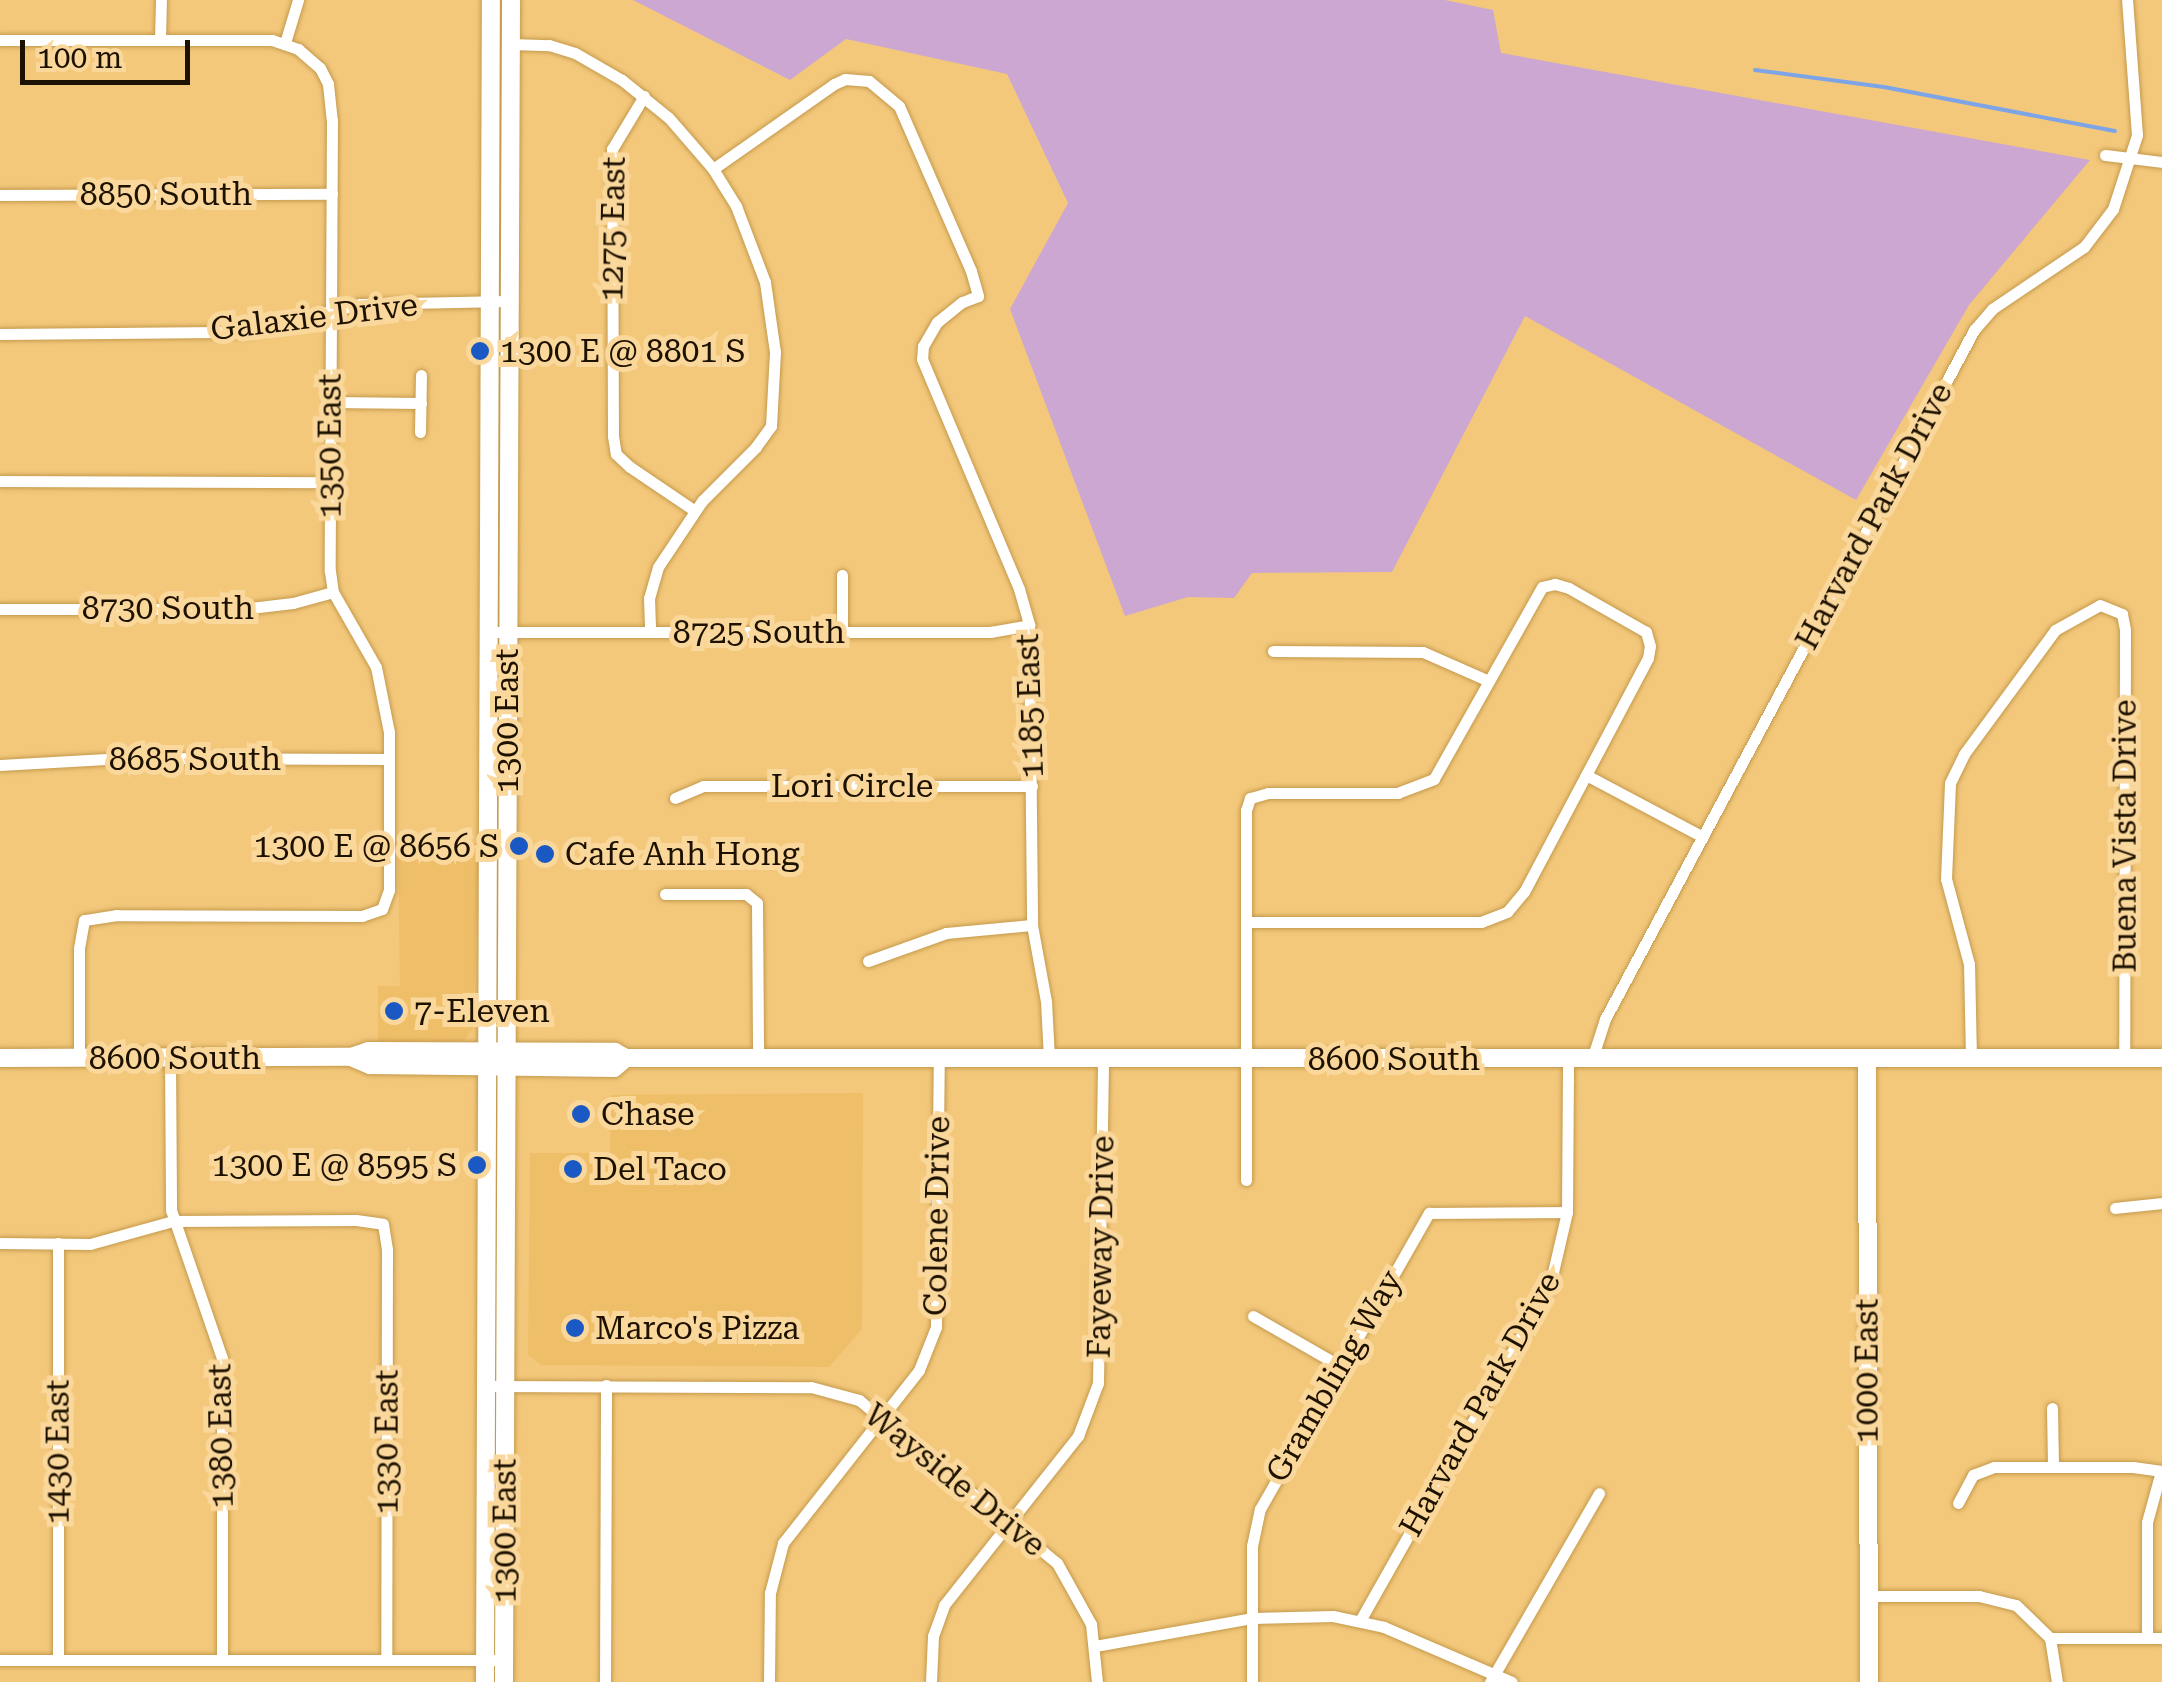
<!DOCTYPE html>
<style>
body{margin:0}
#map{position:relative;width:2162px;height:1682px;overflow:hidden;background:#f3c87b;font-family:"Roboto Serif",serif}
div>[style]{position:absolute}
.built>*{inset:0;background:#eebe69}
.green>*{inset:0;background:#cba7d2}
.stream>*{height:4px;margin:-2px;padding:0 2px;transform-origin:2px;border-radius:2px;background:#7da4e6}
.roads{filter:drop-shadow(0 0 2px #c49a4d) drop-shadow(0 0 2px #c49a4d)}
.street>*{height:11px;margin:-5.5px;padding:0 5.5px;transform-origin:5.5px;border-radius:5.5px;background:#fff}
.secondary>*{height:18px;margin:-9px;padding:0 9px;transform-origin:9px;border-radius:9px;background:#fff}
.primary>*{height:18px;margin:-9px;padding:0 9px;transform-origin:9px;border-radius:9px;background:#fff}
.dots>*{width:28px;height:28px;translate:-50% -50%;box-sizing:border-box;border:5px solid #fad79b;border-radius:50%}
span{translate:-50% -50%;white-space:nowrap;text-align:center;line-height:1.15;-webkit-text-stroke:10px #fad79b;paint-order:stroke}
.street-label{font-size:32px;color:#1d1100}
.poi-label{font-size:32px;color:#1d1100}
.left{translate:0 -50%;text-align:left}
.right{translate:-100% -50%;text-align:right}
.scale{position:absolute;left:20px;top:40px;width:170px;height:45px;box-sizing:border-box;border:5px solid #1d1100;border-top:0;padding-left:12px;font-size:30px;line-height:35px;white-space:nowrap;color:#1d1100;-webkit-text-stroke:8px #fad79b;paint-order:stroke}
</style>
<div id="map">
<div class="built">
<i style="clip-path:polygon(398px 843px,479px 843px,473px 1028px,464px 1041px,378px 1042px,378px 986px,400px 986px)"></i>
<i style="clip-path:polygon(863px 1093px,862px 1329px,829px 1367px,541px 1365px,528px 1355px,530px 1153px,610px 1153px,611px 1095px)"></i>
</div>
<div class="green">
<i style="clip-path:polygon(633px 0,1445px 0,1493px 10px,1501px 53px,2090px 160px,1969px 305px,1856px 500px,1525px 316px,1392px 572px,1252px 573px,1234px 598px,1188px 597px,1125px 616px,1010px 309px,1068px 203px,1007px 74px,846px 39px,790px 80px)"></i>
</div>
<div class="stream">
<i style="left:1755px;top:70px;width:130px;rotate:7.5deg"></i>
<i style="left:1884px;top:87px;width:235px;rotate:10.8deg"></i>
</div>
<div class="roads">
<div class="street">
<i style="left:0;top:40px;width:272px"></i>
<i style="left:272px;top:40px;width:28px;rotate:19deg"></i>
<i style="left:298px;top:49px;width:29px;rotate:41deg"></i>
<i style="left:320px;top:68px;width:18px;rotate:63deg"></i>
<i style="left:328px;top:84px;width:36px;rotate:84deg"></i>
<i style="left:332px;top:120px;width:451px;rotate:90.3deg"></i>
<i style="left:330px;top:571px;width:21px;rotate:82deg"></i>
<i style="left:333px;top:592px;width:86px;rotate:60.2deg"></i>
<i style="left:376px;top:667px;width:66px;rotate:78.7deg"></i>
<i style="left:389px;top:732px;width:158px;rotate:90deg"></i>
<i style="left:389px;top:890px;width:20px;rotate:110deg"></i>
<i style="left:382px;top:909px;width:21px;rotate:161deg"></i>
<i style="left:362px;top:916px;width:245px;rotate:-179.8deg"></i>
<i style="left:117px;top:915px;width:33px;rotate:171deg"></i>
<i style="left:84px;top:920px;width:29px;rotate:100deg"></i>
<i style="left:79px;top:949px;width:109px;rotate:90deg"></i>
<i style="left:160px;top:40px;width:40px;rotate:-88.6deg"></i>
<i style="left:285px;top:43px;width:45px;rotate:-73.2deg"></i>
<i style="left:511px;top:44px;width:38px;rotate:2deg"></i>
<i style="left:549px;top:45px;width:27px;rotate:17deg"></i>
<i style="left:575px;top:53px;width:54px;rotate:29.9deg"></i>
<i style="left:622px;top:80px;width:60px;rotate:39deg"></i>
<i style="left:669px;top:118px;width:67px;rotate:49.2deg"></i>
<i style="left:713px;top:169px;width:44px;rotate:58.1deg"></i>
<i style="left:736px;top:206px;width:81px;rotate:69.1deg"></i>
<i style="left:765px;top:282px;width:71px;rotate:81.9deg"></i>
<i style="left:775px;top:352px;width:74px;rotate:93.1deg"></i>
<i style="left:771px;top:426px;width:26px;rotate:126deg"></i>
<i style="left:756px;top:447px;width:76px;rotate:135deg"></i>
<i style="left:702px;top:501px;width:79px;rotate:123.7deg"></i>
<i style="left:658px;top:567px;width:32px;rotate:106deg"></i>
<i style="left:649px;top:598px;width:34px;rotate:88deg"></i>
<i style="left:644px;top:96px;width:62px;rotate:121.1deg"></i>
<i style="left:612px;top:149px;width:287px;rotate:89.8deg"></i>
<i style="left:613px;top:436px;width:18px;rotate:81deg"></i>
<i style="left:616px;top:454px;width:19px;rotate:43deg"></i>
<i style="left:630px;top:467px;width:78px;rotate:34.1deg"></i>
<i style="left:2105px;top:155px;width:57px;rotate:7deg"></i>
<i style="left:713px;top:169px;width:148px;rotate:-35.1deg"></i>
<i style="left:834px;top:84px;width:12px;rotate:-24deg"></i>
<i style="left:845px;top:79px;width:24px;rotate:5deg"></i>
<i style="left:869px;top:81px;width:39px;rotate:40deg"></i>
<i style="left:899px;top:106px;width:180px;rotate:66.4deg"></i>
<i style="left:971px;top:271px;width:26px;rotate:74deg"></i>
<i style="left:978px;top:296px;width:17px;rotate:159deg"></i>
<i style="left:962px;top:302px;width:32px;rotate:141deg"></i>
<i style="left:937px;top:322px;width:28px;rotate:120deg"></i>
<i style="left:923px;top:346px;width:13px;rotate:94deg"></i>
<i style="left:922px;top:359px;width:250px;rotate:67.1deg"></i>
<i style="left:1019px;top:589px;width:37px;rotate:74deg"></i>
<i style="left:1029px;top:625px;width:300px;rotate:89.4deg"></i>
<i style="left:1032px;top:925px;width:77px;rotate:79.6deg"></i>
<i style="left:1046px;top:1001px;width:58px;rotate:87deg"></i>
<i style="left:0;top:195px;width:332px;rotate:-0.2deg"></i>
<i style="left:0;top:334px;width:246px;rotate:-0.5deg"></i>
<i style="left:246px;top:332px;width:117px;rotate:-13.8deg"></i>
<i style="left:360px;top:304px;width:149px;rotate:-1.2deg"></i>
<i style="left:330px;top:402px;width:91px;rotate:0.6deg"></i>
<i style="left:420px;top:432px;width:57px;rotate:-89deg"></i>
<i style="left:0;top:481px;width:330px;rotate:0.2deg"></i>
<i style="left:842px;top:575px;width:57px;rotate:90deg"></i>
<i style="left:0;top:609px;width:242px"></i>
<i style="left:242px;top:609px;width:51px;rotate:-6.7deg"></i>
<i style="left:293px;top:603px;width:41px;rotate:-15.4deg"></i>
<i style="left:488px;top:632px;width:502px"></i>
<i style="left:990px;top:632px;width:40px;rotate:-10deg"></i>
<i style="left:1273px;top:651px;width:150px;rotate:0.4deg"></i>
<i style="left:1423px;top:652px;width:72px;rotate:23.7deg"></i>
<i style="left:0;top:765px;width:124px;rotate:-3.2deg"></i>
<i style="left:124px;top:758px;width:265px;rotate:0.2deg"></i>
<i style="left:1586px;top:775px;width:132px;rotate:27.9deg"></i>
<i style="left:675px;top:798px;width:30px;rotate:-23deg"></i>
<i style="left:703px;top:786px;width:329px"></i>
<i style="left:665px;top:894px;width:81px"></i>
<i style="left:746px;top:894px;width:14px;rotate:39deg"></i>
<i style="left:757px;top:903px;width:155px;rotate:89.6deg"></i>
<i style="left:1246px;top:922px;width:235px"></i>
<i style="left:1481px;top:922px;width:28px;rotate:-21deg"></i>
<i style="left:1507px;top:912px;width:26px;rotate:-50deg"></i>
<i style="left:1524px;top:892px;width:265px;rotate:-62.1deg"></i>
<i style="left:1648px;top:658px;width:12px;rotate:-81deg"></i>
<i style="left:1650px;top:646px;width:15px;rotate:-106deg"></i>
<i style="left:1646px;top:632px;width:89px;rotate:-150.3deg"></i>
<i style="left:1569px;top:588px;width:15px;rotate:-164deg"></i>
<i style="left:1555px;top:584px;width:13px;rotate:167deg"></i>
<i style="left:1542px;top:587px;width:220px;rotate:119.4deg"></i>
<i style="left:1434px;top:779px;width:39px;rotate:159deg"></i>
<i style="left:1398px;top:793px;width:130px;rotate:180deg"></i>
<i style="left:1268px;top:793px;width:19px;rotate:164deg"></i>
<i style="left:1250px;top:798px;width:13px;rotate:108deg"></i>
<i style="left:1246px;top:810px;width:370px;rotate:90deg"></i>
<i style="left:868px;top:961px;width:83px;rotate:-19.7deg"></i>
<i style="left:946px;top:933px;width:86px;rotate:-5.3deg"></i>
<i style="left:170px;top:1058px;width:152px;rotate:89.6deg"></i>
<i style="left:171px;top:1210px;width:157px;rotate:71deg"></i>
<i style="left:222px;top:1358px;width:302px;rotate:90deg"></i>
<i style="left:1971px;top:1058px;width:94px;rotate:-91.2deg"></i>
<i style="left:1969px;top:964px;width:88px;rotate:-105.1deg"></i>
<i style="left:1946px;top:879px;width:96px;rotate:-87.6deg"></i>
<i style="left:1950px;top:783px;width:32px;rotate:-64deg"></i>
<i style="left:1964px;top:754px;width:154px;rotate:-53.7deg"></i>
<i style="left:2055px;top:630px;width:51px;rotate:-29.1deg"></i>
<i style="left:2100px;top:605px;width:24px;rotate:22deg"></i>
<i style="left:2122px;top:614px;width:16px;rotate:79deg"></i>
<i style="left:2125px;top:630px;width:429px;rotate:90.1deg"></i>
<i style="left:1592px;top:1059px;width:42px;rotate:-72deg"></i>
<i style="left:1605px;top:1019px;width:782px;rotate:-61.83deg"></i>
<i style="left:1974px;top:330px;width:28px;rotate:-49deg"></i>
<i style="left:1992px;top:309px;width:111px;rotate:-34deg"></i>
<i style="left:2084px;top:247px;width:48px;rotate:-52.7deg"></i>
<i style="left:2113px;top:209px;width:78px;rotate:-72deg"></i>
<i style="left:2137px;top:135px;width:135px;rotate:-94.2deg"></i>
<i style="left:2115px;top:1208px;width:47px;rotate:-6.1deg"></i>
<i style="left:0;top:1243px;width:90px;rotate:0.6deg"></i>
<i style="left:90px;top:1244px;width:86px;rotate:-15.5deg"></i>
<i style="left:173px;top:1221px;width:183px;rotate:-0.3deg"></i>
<i style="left:356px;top:1220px;width:27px;rotate:8deg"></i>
<i style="left:383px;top:1224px;width:25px;rotate:81deg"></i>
<i style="left:387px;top:1249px;width:411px;rotate:90.1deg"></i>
<i style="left:58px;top:1243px;width:417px;rotate:90deg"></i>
<i style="left:1253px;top:1316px;width:100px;rotate:29.9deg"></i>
<i style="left:487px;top:1386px;width:324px;rotate:0.2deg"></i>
<i style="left:811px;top:1387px;width:50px;rotate:15.2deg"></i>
<i style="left:859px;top:1400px;width:256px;rotate:39.5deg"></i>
<i style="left:1057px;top:1563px;width:70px;rotate:60.9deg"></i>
<i style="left:1091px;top:1624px;width:58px;rotate:84.1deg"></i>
<i style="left:2052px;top:1408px;width:59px;rotate:89deg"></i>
<i style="left:1958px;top:1503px;width:32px;rotate:-62deg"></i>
<i style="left:1973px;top:1475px;width:22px;rotate:-21deg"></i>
<i style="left:1994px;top:1467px;width:139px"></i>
<i style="left:2133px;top:1467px;width:29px;rotate:8deg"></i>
<i style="left:1869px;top:1596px;width:110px"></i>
<i style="left:1979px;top:1596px;width:38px;rotate:14deg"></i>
<i style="left:2016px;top:1605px;width:47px;rotate:44.1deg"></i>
<i style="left:2050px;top:1638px;width:45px;rotate:81deg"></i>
<i style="left:1361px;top:1619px;width:384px;rotate:-60.5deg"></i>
<i style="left:1550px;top:1285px;width:75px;rotate:-76.9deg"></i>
<i style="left:1567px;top:1212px;width:153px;rotate:-89.6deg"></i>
<i style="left:2147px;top:1637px;width:115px;rotate:-90deg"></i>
<i style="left:2147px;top:1522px;width:53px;rotate:-74.6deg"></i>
<i style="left:2050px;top:1638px;width:112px"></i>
<i style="left:1095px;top:1646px;width:159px;rotate:-10.1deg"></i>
<i style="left:1252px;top:1618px;width:81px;rotate:-1.4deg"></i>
<i style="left:1333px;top:1616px;width:52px;rotate:12.2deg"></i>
<i style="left:1384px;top:1627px;width:139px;rotate:23.3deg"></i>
<i style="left:0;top:1660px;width:504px"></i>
<i style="left:605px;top:1682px;width:297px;rotate:-89.8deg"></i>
<i style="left:769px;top:1682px;width:89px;rotate:-89.4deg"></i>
<i style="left:770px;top:1593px;width:52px;rotate:-75.4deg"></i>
<i style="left:783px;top:1543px;width:220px;rotate:-51.8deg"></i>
<i style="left:919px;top:1370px;width:46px;rotate:-68.4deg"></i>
<i style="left:936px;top:1327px;width:269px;rotate:-89.4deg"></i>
<i style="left:931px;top:1682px;width:46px;rotate:-87.5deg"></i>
<i style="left:933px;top:1636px;width:33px;rotate:-70deg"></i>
<i style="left:944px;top:1605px;width:216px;rotate:-51.6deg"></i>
<i style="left:1078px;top:1436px;width:57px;rotate:-69.3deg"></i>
<i style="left:1098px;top:1383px;width:325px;rotate:-89.1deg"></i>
<i style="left:1252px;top:1682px;width:136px;rotate:-90deg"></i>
<i style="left:1252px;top:1546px;width:38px;rotate:-78deg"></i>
<i style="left:1260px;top:1509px;width:341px;rotate:-60.3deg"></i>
<i style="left:1429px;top:1213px;width:138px;rotate:-0.4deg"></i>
<i style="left:1490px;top:1682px;width:218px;rotate:-60deg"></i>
</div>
<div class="secondary">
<i style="left:351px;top:1057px;width:21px;rotate:23deg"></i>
<i style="left:370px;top:1065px;width:244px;rotate:0.7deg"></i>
<i style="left:614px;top:1068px;width:16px;rotate:-40deg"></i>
<i style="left:0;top:1058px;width:351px;rotate:-0.2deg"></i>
<i style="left:351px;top:1057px;width:18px;rotate:-19deg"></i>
<i style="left:368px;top:1051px;width:247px;rotate:0.2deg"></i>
<i style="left:615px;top:1052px;width:13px;rotate:29deg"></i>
<i style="left:626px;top:1058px;width:1536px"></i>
<i style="left:1867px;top:1061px;width:621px;rotate:89.82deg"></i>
</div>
<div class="primary">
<i style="left:485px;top:1682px;width:1682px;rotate:-89.8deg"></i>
<i style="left:504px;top:1682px;width:1682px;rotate:-89.76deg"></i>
</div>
</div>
<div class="dots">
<i style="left:480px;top:351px;background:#1a59c4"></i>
<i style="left:519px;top:846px;background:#1a59c4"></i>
<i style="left:545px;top:854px;background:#1a59c4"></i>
<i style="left:394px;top:1011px;background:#1a59c4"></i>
<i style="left:581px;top:1114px;background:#1a59c4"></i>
<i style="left:477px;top:1165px;background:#1a59c4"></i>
<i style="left:573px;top:1169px;background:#1a59c4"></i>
<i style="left:575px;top:1328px;background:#1a59c4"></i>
</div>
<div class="street-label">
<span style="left:166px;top:194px">8850 South</span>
<span style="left:613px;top:229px;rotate:-89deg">1275 East</span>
<span style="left:314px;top:317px;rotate:-7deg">Galaxie Drive</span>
<span style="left:330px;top:446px;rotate:-90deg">1350 East</span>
<span style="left:1874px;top:516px;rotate:-62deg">Harvard Park Drive</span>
<span style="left:168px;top:608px">8730 South</span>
<span style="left:759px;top:632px">8725 South</span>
<span style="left:1030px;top:706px;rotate:-92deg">1185 East</span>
<span style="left:507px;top:721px;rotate:-90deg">1300 East</span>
<span style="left:195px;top:759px">8685 South</span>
<span style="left:852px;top:786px">Lori Circle</span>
<span style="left:2125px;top:836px;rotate:-90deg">Buena Vista Drive</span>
<span style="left:175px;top:1058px">8600 South</span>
<span style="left:1394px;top:1059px">8600 South</span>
<span style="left:937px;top:1216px;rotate:-89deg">Colene Drive</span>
<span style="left:1101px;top:1247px;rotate:-89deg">Fayeway Drive</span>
<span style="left:1867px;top:1371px;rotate:-90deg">1000 East</span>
<span style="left:1334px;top:1376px;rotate:-60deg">Grambling Way</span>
<span style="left:1480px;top:1404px;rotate:-61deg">Harvard Park Drive</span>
<span style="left:221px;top:1436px;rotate:-91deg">1380 East</span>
<span style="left:387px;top:1442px;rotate:-90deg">1330 East</span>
<span style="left:58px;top:1452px;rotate:-90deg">1430 East</span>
<span style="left:955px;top:1480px;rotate:39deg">Wayside Drive</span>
<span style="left:505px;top:1531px;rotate:-90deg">1300 East</span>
</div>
<div class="poi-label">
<span class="left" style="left:500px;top:351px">1300 E @ 8801 S</span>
<span class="right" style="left:499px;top:846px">1300 E @ 8656 S</span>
<span class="left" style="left:565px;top:854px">Cafe Anh Hong</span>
<span class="left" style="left:414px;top:1011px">7-Eleven</span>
<span class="left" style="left:601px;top:1114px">Chase</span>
<span class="right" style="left:457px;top:1165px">1300 E @ 8595 S</span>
<span class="left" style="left:593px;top:1169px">Del Taco</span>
<span class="left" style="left:595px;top:1328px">Marco's Pizza</span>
</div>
<div class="scale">100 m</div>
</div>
